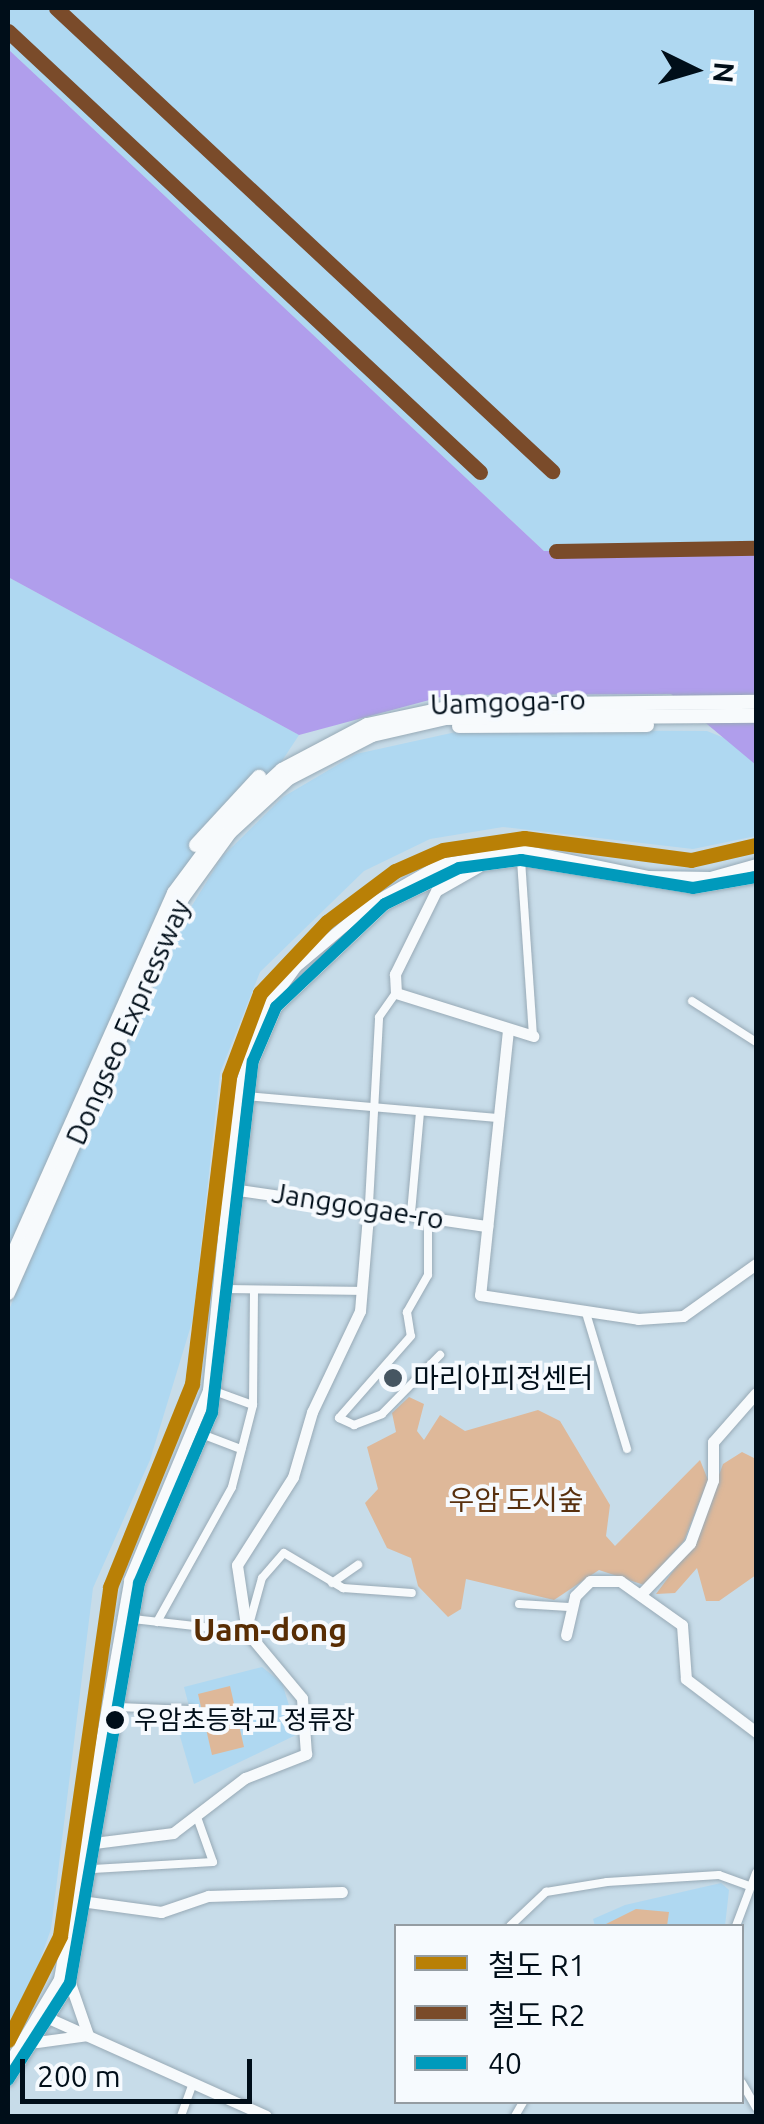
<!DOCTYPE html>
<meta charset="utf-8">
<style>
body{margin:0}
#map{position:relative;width:764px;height:2124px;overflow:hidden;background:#c7dce9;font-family:Ubuntu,"Noto Sans KR",sans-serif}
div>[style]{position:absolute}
.built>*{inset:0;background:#afd8f1}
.green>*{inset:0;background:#deb899}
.water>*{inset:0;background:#b09eec}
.roads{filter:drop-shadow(0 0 2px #98aab6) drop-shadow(0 0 2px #98aab6)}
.street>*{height:8px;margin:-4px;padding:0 4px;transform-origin:4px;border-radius:4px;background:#f7fafc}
.secondary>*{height:11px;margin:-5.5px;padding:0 5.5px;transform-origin:5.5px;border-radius:5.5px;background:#f7fafc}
.highway>*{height:14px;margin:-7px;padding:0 7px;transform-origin:7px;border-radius:7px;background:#f7fafc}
.bus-1>*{height:12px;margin:-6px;padding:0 6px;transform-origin:6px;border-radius:6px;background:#009abc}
.rail-1>*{height:15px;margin:-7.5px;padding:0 7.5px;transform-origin:7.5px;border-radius:7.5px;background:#b98006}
.rail-2>*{height:15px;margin:-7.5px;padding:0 7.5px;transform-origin:7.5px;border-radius:7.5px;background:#7a4b2a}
.dots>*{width:28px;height:28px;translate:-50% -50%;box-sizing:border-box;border:5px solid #f6fafe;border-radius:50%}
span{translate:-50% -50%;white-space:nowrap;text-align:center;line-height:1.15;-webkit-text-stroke:8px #f6fafe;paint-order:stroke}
.bus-label{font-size:26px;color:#000e19}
.left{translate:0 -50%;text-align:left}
.street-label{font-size:28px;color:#000e19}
.poi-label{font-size:28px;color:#000e19}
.park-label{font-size:28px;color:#58300e}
.quarter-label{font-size:32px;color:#582d04;font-weight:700}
.frame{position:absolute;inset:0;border:10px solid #000e19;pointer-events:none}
.legend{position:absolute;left:394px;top:1924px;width:350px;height:180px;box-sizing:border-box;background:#f6fafe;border:2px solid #949ca2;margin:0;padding:12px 18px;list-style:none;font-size:30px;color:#000e19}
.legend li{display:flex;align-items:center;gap:20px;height:50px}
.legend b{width:50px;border:2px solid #949ca2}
.north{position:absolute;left:644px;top:20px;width:100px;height:100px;-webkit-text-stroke:8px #f6fafe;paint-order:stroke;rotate:95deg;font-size:28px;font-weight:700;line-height:40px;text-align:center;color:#000e19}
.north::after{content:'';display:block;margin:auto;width:35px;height:45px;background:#000e19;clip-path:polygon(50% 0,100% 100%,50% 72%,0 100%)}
.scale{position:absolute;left:20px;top:2059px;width:232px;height:45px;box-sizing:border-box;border:5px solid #000e19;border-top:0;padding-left:12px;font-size:30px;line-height:35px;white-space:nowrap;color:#000e19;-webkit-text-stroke:8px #f6fafe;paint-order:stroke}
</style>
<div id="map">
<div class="built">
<i style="clip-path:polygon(8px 8px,756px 8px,756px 552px,544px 551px,8px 49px)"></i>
<i style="clip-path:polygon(8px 577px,299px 735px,230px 840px,215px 832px,8px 1276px)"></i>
<i style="clip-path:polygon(465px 730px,707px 731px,739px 744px,756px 765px,756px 836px,693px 849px,503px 827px,430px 839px,364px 871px,260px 972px,220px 1073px,193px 1319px,150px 1460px,93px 1588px,51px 1929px,28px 1994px,8px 2022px,8px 1312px,167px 946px,222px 857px,283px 797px,356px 754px)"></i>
<i style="clip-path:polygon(262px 1667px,282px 1683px,298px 1734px,194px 1784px,174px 1716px,190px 1710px,184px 1687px)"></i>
<i style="clip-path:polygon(721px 1883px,729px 1890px,725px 1926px,595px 1926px,593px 1919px,625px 1905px)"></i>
</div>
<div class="green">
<i style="clip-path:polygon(409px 1397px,424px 1404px,417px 1431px,424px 1440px,440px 1415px,465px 1431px,538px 1410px,560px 1421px,610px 1505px,606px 1536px,615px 1546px,700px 1460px,708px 1480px,684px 1541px,644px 1585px,599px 1570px,554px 1600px,466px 1579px,461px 1609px,448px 1617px,418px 1586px,411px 1558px,387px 1548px,365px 1503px,378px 1489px,367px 1447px,396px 1432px,392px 1413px)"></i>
<i style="clip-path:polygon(742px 1452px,756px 1459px,756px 1575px,719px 1601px,706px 1601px,697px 1568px,675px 1593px,656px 1594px,694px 1543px,723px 1464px)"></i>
<i style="clip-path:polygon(230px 1686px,244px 1747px,212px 1755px,198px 1694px)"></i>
<i style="clip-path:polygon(636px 1909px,669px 1912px,667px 1926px,602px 1926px)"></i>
</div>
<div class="water">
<i style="clip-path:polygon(8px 49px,544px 551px,756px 552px,756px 765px,671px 694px,448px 695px,299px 735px,8px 577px)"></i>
</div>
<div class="roads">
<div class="street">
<i style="left:521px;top:860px;width:176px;rotate:86.1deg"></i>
<i style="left:692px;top:1001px;width:76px;rotate:32.6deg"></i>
<i style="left:247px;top:1096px;width:253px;rotate:5deg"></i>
<i style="left:369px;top:1204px;width:187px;rotate:-86.9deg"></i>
<i style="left:379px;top:1017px;width:29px;rotate:-55deg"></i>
<i style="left:411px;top:1213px;width:100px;rotate:-84.9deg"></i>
<i style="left:428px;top:1216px;width:59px;rotate:90deg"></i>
<i style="left:428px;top:1275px;width:43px;rotate:119.6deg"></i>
<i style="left:407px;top:1312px;width:24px;rotate:81deg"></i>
<i style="left:411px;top:1336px;width:109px;rotate:131.3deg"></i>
<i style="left:339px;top:1418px;width:17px;rotate:25deg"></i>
<i style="left:354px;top:1425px;width:30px;rotate:-21deg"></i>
<i style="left:382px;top:1414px;width:83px;rotate:-45.5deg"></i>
<i style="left:231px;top:1289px;width:131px;rotate:0.9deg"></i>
<i style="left:586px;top:1313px;width:142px;rotate:73.2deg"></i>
<i style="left:217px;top:1392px;width:38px;rotate:20deg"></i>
<i style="left:204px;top:1435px;width:40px;rotate:21deg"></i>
<i style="left:332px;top:1583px;width:32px;rotate:-35deg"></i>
<i style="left:519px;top:1604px;width:50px;rotate:3.4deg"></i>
<i style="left:133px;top:1619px;width:115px;rotate:6.5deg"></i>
<i style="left:247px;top:1632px;width:56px;rotate:-74.5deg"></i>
<i style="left:262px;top:1578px;width:33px;rotate:-49deg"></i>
<i style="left:284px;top:1553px;width:69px;rotate:30.7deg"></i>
<i style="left:343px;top:1588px;width:69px;rotate:4.1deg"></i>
<i style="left:157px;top:1622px;width:154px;rotate:-60.9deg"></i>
<i style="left:232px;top:1487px;width:85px;rotate:-75.6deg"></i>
<i style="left:253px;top:1405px;width:115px;rotate:-89.5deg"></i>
<i style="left:117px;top:1707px;width:73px;rotate:2.4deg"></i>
<i style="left:93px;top:1869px;width:120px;rotate:-3.3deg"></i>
<i style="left:213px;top:1862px;width:48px;rotate:-109.6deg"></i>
<i style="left:510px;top:1926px;width:50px;rotate:-43.4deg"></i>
<i style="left:546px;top:1892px;width:62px;rotate:-9.3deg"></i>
<i style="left:607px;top:1882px;width:112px;rotate:-3.6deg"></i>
<i style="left:719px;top:1875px;width:33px;rotate:20deg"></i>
<i style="left:736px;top:1926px;width:57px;rotate:-69.3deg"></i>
<i style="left:742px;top:2083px;width:28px;rotate:60deg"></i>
<i style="left:181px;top:2116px;width:35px;rotate:-70deg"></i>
<i style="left:515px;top:2116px;width:16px;rotate:-60deg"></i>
</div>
<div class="secondary">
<i style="left:478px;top:867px;width:48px;rotate:150.3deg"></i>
<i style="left:436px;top:891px;width:93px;rotate:116.3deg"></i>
<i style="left:395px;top:974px;width:19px;rotate:87deg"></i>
<i style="left:396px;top:993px;width:144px;rotate:17.4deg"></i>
<i style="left:508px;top:1030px;width:266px;rotate:96deg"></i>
<i style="left:480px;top:1295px;width:160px;rotate:8.6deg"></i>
<i style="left:638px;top:1319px;width:45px;rotate:-3.8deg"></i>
<i style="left:683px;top:1316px;width:90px;rotate:-35.5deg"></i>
<i style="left:232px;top:1189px;width:258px;rotate:8.3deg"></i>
<i style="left:641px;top:1594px;width:71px;rotate:-46.1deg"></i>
<i style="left:690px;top:1543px;width:67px;rotate:-69.9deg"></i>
<i style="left:713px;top:1480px;width:38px;rotate:-90deg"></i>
<i style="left:713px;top:1442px;width:65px;rotate:-48.7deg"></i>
<i style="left:566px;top:1635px;width:40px;rotate:-77deg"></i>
<i style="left:575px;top:1596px;width:21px;rotate:-45deg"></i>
<i style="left:590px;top:1581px;width:30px"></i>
<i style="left:620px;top:1581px;width:76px;rotate:35.4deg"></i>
<i style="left:682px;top:1625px;width:54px;rotate:85.8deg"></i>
<i style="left:686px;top:1679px;width:88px;rotate:37.1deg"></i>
<i style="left:94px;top:1843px;width:80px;rotate:-7.2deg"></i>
<i style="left:173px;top:1833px;width:91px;rotate:-37.4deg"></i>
<i style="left:245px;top:1778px;width:66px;rotate:-21.5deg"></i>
<i style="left:306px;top:1754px;width:56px;rotate:-94.1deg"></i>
<i style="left:302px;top:1698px;width:86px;rotate:-129.8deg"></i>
<i style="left:247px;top:1632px;width:68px;rotate:-98.5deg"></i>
<i style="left:237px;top:1565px;width:104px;rotate:-57.5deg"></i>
<i style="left:293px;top:1477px;width:68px;rotate:-73.7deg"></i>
<i style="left:312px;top:1412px;width:112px;rotate:-64.6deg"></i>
<i style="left:360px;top:1311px;width:107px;rotate:-85.2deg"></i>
<i style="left:88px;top:1902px;width:74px;rotate:7.8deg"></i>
<i style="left:161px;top:1912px;width:50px;rotate:-18.8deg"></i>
<i style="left:208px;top:1896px;width:134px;rotate:-1.7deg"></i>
<i style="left:46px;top:2017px;width:241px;rotate:24.2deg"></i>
<i style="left:37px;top:2042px;width:51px;rotate:-7.8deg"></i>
<i style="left:88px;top:2035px;width:55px;rotate:-109.1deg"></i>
<i style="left:8px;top:2064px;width:99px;rotate:-59deg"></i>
<i style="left:59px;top:1979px;width:405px;rotate:-80deg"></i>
<i style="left:129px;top:1580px;width:206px;rotate:-67.4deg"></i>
<i style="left:208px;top:1390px;width:296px;rotate:-84.4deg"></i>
<i style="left:237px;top:1095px;width:89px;rotate:-72.4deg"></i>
<i style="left:264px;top:1010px;width:54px;rotate:-54deg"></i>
<i style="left:296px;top:966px;width:97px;rotate:-40deg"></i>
<i style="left:370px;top:904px;width:81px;rotate:-29.7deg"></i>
<i style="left:440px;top:864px;width:83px;rotate:-9.7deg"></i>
<i style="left:522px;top:850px;width:128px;rotate:11.7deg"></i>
<i style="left:647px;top:876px;width:63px;rotate:0.9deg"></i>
<i style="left:710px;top:877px;width:48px;rotate:-15.8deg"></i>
<i style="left:8px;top:2080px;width:115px;rotate:-57.4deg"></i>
<i style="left:70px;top:1983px;width:406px;rotate:-80.2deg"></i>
<i style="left:139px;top:1583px;width:185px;rotate:-66.8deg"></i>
<i style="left:212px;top:1413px;width:354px;rotate:-83.4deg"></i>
<i style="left:253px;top:1061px;width:59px;rotate:-66.9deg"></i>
<i style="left:276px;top:1007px;width:150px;rotate:-43.4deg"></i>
<i style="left:385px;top:904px;width:82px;rotate:-25.9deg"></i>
<i style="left:459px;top:868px;width:63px;rotate:-7.4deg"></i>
<i style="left:521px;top:860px;width:174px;rotate:9.2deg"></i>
<i style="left:693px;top:888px;width:64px;rotate:-9.9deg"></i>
</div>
<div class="highway">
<i style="left:459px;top:726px;width:188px;rotate:-0.3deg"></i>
<i style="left:196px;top:845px;width:93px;rotate:-47.2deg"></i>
<i style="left:8px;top:1266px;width:408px;rotate:-66deg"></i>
<i style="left:174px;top:893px;width:92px;rotate:-53.4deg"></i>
<i style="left:229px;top:819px;width:72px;rotate:-42.8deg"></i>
<i style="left:282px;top:770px;width:96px;rotate:-27.9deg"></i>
<i style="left:367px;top:725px;width:96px;rotate:-12deg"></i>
<i style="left:461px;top:705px;width:295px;rotate:-0.6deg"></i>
<i style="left:8px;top:1293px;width:433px;rotate:-66.2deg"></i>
<i style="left:183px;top:897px;width:80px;rotate:-54.1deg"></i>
<i style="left:230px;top:832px;width:80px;rotate:-42.5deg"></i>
<i style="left:289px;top:778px;width:93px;rotate:-27.4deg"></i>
<i style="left:372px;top:735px;width:76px;rotate:-12.9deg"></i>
<i style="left:446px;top:718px;width:310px;rotate:-0.4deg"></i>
</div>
</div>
<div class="bus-1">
<i style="left:8px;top:2080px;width:115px;rotate:-57.4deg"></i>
<i style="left:70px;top:1983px;width:406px;rotate:-80.2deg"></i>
<i style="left:139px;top:1583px;width:185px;rotate:-66.8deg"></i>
<i style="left:212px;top:1413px;width:354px;rotate:-83.4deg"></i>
<i style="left:253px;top:1061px;width:59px;rotate:-66.9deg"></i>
<i style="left:276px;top:1007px;width:150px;rotate:-43.4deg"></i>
<i style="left:385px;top:904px;width:82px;rotate:-25.9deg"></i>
<i style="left:459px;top:868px;width:63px;rotate:-7.4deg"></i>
<i style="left:521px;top:860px;width:174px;rotate:9.2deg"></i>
<i style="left:693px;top:888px;width:64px;rotate:-9.9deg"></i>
</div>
<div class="rail-1">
<i style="left:8px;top:2040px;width:116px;rotate:-63.4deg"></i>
<i style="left:60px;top:1936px;width:353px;rotate:-81.8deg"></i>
<i style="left:110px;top:1587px;width:219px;rotate:-68deg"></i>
<i style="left:192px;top:1384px;width:310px;rotate:-83.1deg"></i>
<i style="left:229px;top:1076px;width:89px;rotate:-69.5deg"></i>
<i style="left:260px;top:993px;width:98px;rotate:-46.7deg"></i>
<i style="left:327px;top:922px;width:85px;rotate:-36.9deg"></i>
<i style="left:395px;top:871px;width:52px;rotate:-23.6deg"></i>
<i style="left:443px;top:850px;width:82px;rotate:-8.4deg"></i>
<i style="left:524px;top:838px;width:168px;rotate:7.5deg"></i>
<i style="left:691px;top:860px;width:67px;rotate:-13deg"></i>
</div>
<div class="rail-2">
<i style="left:56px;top:8px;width:679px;rotate:43.03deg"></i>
<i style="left:8px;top:31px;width:646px;rotate:43.06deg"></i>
<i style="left:556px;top:551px;width:200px;rotate:-0.9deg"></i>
</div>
<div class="dots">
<i style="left:393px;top:1378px;background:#465662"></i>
<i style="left:115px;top:1720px;background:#000e19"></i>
</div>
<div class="bus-label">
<span class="left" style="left:134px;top:1720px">우암초등학교 정류장</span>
</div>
<div class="street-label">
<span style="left:508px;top:702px;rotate:-2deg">Uamgoga-ro</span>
<span style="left:128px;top:1022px;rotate:-66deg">Dongseo Expressway</span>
<span style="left:358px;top:1206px;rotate:9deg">Janggogae-ro</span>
</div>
<div class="poi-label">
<span class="left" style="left:413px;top:1378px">마리아피정센터</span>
</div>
<div class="park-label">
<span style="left:516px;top:1500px">우암 도시숲</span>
</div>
<div class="quarter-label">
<span style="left:270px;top:1629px">Uam-dong</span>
</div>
<div class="frame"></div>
<ul class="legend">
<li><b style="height:12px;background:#b98006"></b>철도 R1</li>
<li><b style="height:12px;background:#7a4b2a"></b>철도 R2</li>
<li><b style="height:12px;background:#009abc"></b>40</li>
</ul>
<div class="north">N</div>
<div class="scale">200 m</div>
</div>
